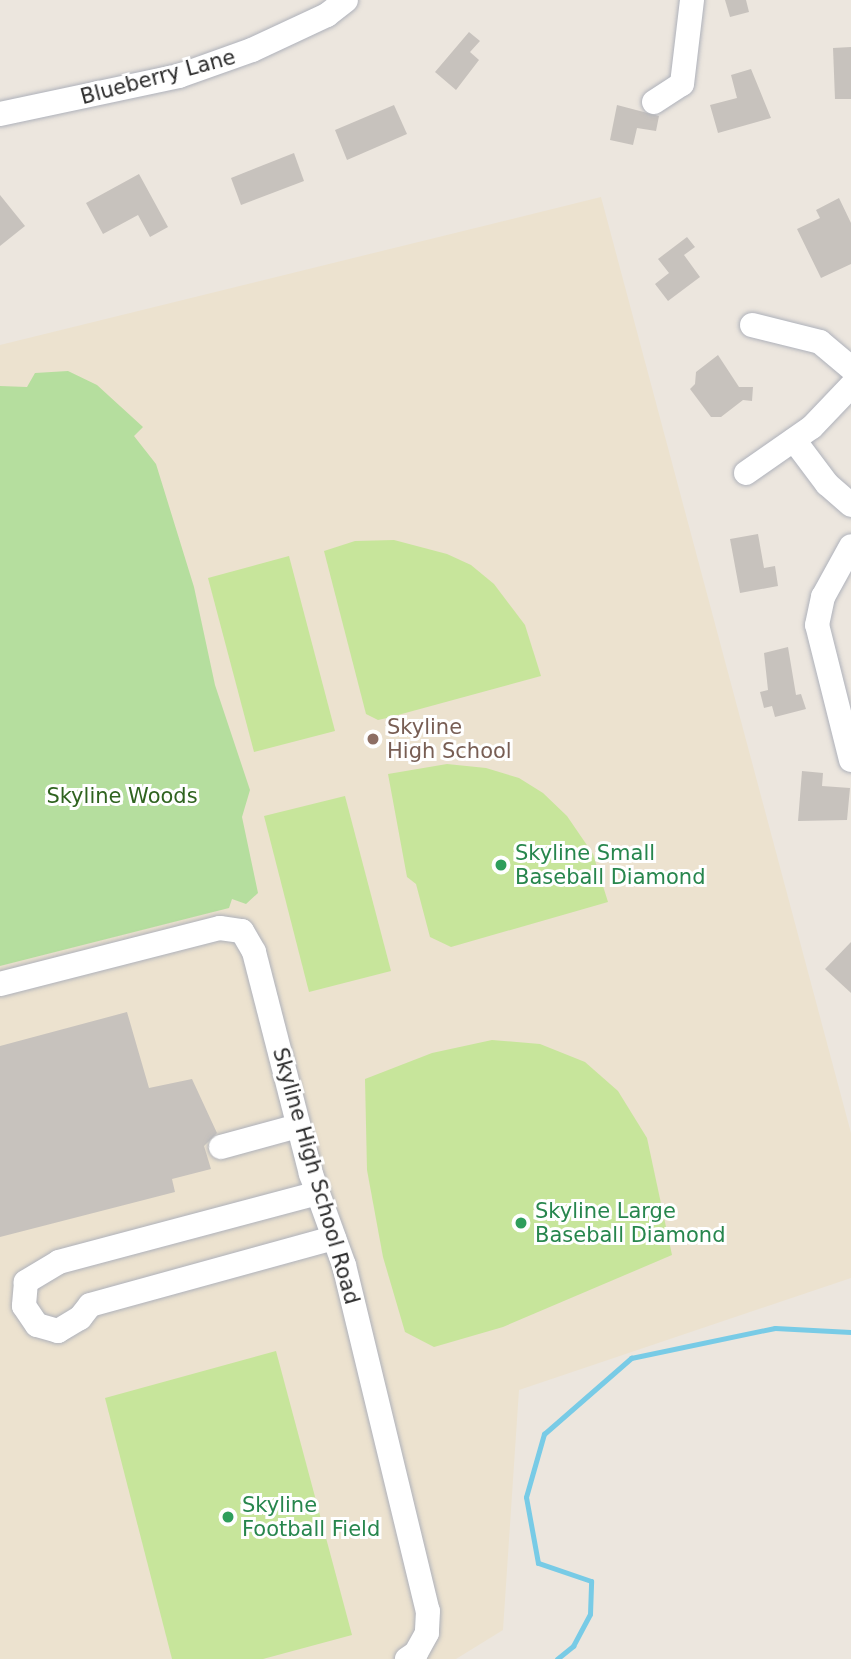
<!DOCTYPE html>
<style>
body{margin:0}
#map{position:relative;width:851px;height:1659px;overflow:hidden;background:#ece6de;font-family:"DejaVu Sans",sans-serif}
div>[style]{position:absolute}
.education>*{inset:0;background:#ece2cf}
.green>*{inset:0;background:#b5de9e}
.pitch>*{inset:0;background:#c7e59b}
.stream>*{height:5px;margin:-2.5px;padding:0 2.5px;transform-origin:2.5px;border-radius:2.5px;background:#78cbe6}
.building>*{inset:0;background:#c7c2bd}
.roads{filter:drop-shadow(0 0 2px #aeb1ba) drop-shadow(0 0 2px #aeb1ba)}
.minor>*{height:24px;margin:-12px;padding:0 12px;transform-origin:12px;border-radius:12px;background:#fff}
.dots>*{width:19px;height:19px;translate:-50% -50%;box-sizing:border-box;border:4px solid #fff;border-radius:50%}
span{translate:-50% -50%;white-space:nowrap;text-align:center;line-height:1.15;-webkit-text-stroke:6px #fff;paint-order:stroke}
.street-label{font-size:21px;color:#2b2b2b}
.education-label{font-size:21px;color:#785e54}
.left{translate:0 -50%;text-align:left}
.park-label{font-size:21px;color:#2f631f}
.leisure-label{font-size:21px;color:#27864d}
</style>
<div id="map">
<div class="education">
<i style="clip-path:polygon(601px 197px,851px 1133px,851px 1278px,519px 1390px,503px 1630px,456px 1659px,0 1659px,0 345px)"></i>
</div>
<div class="green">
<i style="clip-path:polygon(68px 371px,97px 385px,143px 427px,134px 436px,156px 464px,194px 587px,215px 685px,250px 790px,242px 817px,258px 893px,246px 904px,232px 899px,229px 908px,0 966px,0 386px,27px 387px,35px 373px)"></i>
</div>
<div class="pitch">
<i style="clip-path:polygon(394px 540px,447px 554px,471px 565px,494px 584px,525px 625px,541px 676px,387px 718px,378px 720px,366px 714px,324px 551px,355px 541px)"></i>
<i style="clip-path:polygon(289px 556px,335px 731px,254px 752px,208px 578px)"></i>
<i style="clip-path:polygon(447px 764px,486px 768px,519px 778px,543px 793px,567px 816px,593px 854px,608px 902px,451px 947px,430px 937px,416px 884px,407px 877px,388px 774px)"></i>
<i style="clip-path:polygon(345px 796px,391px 971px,309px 992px,264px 816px)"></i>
<i style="clip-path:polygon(492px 1040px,540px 1044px,585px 1062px,618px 1091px,647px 1138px,672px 1255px,503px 1327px,434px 1347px,405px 1332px,383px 1257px,367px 1170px,365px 1079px,432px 1053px)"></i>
<i style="clip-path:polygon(276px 1351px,352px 1635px,263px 1659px,172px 1659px,105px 1398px)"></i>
</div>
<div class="stream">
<i style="left:557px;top:1659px;width:21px;rotate:-39deg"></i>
<i style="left:573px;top:1646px;width:36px;rotate:-62deg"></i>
<i style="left:590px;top:1614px;width:33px;rotate:-88deg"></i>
<i style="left:591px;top:1581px;width:56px;rotate:-161.2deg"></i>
<i style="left:538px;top:1563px;width:67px;rotate:-100.3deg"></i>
<i style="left:526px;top:1497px;width:66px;rotate:-74.1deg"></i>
<i style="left:544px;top:1434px;width:116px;rotate:-41.1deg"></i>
<i style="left:631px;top:1358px;width:147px;rotate:-11.8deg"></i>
<i style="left:775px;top:1328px;width:76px;rotate:3deg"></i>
</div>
<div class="building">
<i style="clip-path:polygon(725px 0,746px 0,749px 12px,730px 17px)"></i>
<i style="clip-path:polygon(469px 32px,480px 41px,470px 52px,479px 60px,456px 90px,435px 72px)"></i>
<i style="clip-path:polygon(851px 47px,851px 99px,835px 99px,833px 48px)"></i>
<i style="clip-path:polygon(751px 69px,771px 118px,718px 133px,710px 105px,737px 98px,731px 75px)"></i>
<i style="clip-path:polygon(394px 105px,407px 134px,347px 160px,335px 130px)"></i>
<i style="clip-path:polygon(617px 105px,659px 116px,656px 131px,637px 128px,633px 145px,610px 140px)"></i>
<i style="clip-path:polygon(294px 153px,304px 181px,241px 205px,231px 178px)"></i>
<i style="clip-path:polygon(139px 174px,168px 227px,150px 237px,138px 215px,103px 234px,86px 203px)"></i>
<i style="clip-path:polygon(0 195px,25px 226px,0 246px)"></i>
<i style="clip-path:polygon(839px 198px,851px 223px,851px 264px,821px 278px,797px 229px,820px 218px,816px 210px)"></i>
<i style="clip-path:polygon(687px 237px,695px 247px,684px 255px,700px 277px,668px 301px,655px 284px,669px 273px,658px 259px)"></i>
<i style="clip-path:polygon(718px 355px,739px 387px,753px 387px,752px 401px,743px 400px,721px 417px,711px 417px,690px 389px,695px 384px,696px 372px)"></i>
<i style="clip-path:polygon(758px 534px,764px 568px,775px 566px,778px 586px,740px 593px,730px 539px)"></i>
<i style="clip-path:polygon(788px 647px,796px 695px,801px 694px,806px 709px,775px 717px,772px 706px,764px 708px,760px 692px,768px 690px,764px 653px)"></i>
<i style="clip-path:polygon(802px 771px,823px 773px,822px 786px,850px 788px,847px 820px,798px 821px)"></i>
<i style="clip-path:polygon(851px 942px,851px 993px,825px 969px)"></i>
<i style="clip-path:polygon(127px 1012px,149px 1088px,192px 1079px,217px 1133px,204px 1146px,211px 1169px,172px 1179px,175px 1192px,0 1237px,0 1046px)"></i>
</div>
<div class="roads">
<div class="minor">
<i style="left:654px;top:102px;width:33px;rotate:-33deg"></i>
<i style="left:682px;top:84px;width:85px;rotate:-83.2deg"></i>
<i style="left:0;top:114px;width:183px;rotate:-12deg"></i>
<i style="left:179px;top:76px;width:77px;rotate:-19.6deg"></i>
<i style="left:252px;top:50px;width:83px;rotate:-25deg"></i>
<i style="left:327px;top:15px;width:24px;rotate:-38deg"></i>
<i style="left:752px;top:325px;width:70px;rotate:14deg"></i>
<i style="left:820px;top:342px;width:40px;rotate:40deg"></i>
<i style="left:794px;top:440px;width:55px;rotate:53.1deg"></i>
<i style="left:827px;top:484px;width:32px;rotate:41deg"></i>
<i style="left:746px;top:473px;width:80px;rotate:-34.9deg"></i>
<i style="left:812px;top:427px;width:57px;rotate:-46.4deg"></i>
<i style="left:851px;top:760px;width:139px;rotate:-104.1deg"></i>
<i style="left:817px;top:625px;width:29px;rotate:-78deg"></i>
<i style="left:823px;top:597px;width:58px;rotate:-61.2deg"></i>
<i style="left:0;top:984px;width:227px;rotate:-14.3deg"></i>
<i style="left:220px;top:928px;width:22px;rotate:8deg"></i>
<i style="left:242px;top:931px;width:24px;rotate:60deg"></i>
<i style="left:254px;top:952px;width:229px;rotate:75.6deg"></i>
<i style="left:311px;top:1174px;width:97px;rotate:70.1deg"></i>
<i style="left:344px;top:1265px;width:356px;rotate:76.4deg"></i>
<i style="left:428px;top:1611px;width:22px;rotate:93deg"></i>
<i style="left:427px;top:1633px;width:23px;rotate:119deg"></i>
<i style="left:416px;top:1653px;width:11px;rotate:146deg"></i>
<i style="left:221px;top:1147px;width:80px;rotate:-15.3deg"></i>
<i style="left:318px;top:1193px;width:268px;rotate:165.1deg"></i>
<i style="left:59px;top:1262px;width:39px;rotate:149deg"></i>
<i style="left:26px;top:1282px;width:24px;rotate:95deg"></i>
<i style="left:24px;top:1306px;width:23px;rotate:56deg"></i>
<i style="left:37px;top:1325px;width:22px;rotate:16deg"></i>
<i style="left:58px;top:1331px;width:26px;rotate:-31deg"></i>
<i style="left:80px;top:1318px;width:16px;rotate:-52deg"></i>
<i style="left:90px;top:1305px;width:253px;rotate:-15.4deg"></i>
</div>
</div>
<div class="dots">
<i style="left:373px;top:739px;background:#8d6e63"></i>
<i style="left:501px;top:865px;background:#2e9e5b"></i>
<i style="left:521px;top:1223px;background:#2e9e5b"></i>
<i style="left:228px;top:1517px;background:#2e9e5b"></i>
</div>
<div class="street-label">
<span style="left:158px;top:77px;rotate:-15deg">Blueberry Lane</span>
<span style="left:316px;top:1176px;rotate:74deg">Skyline High School Road</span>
</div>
<div class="education-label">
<span class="left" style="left:387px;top:739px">Skyline<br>High School</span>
</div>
<div class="park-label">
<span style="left:122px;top:796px">Skyline Woods</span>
</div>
<div class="leisure-label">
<span class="left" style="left:515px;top:865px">Skyline Small<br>Baseball Diamond</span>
<span class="left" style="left:535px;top:1223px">Skyline Large<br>Baseball Diamond</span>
<span class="left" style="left:242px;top:1517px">Skyline<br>Football Field</span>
</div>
</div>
